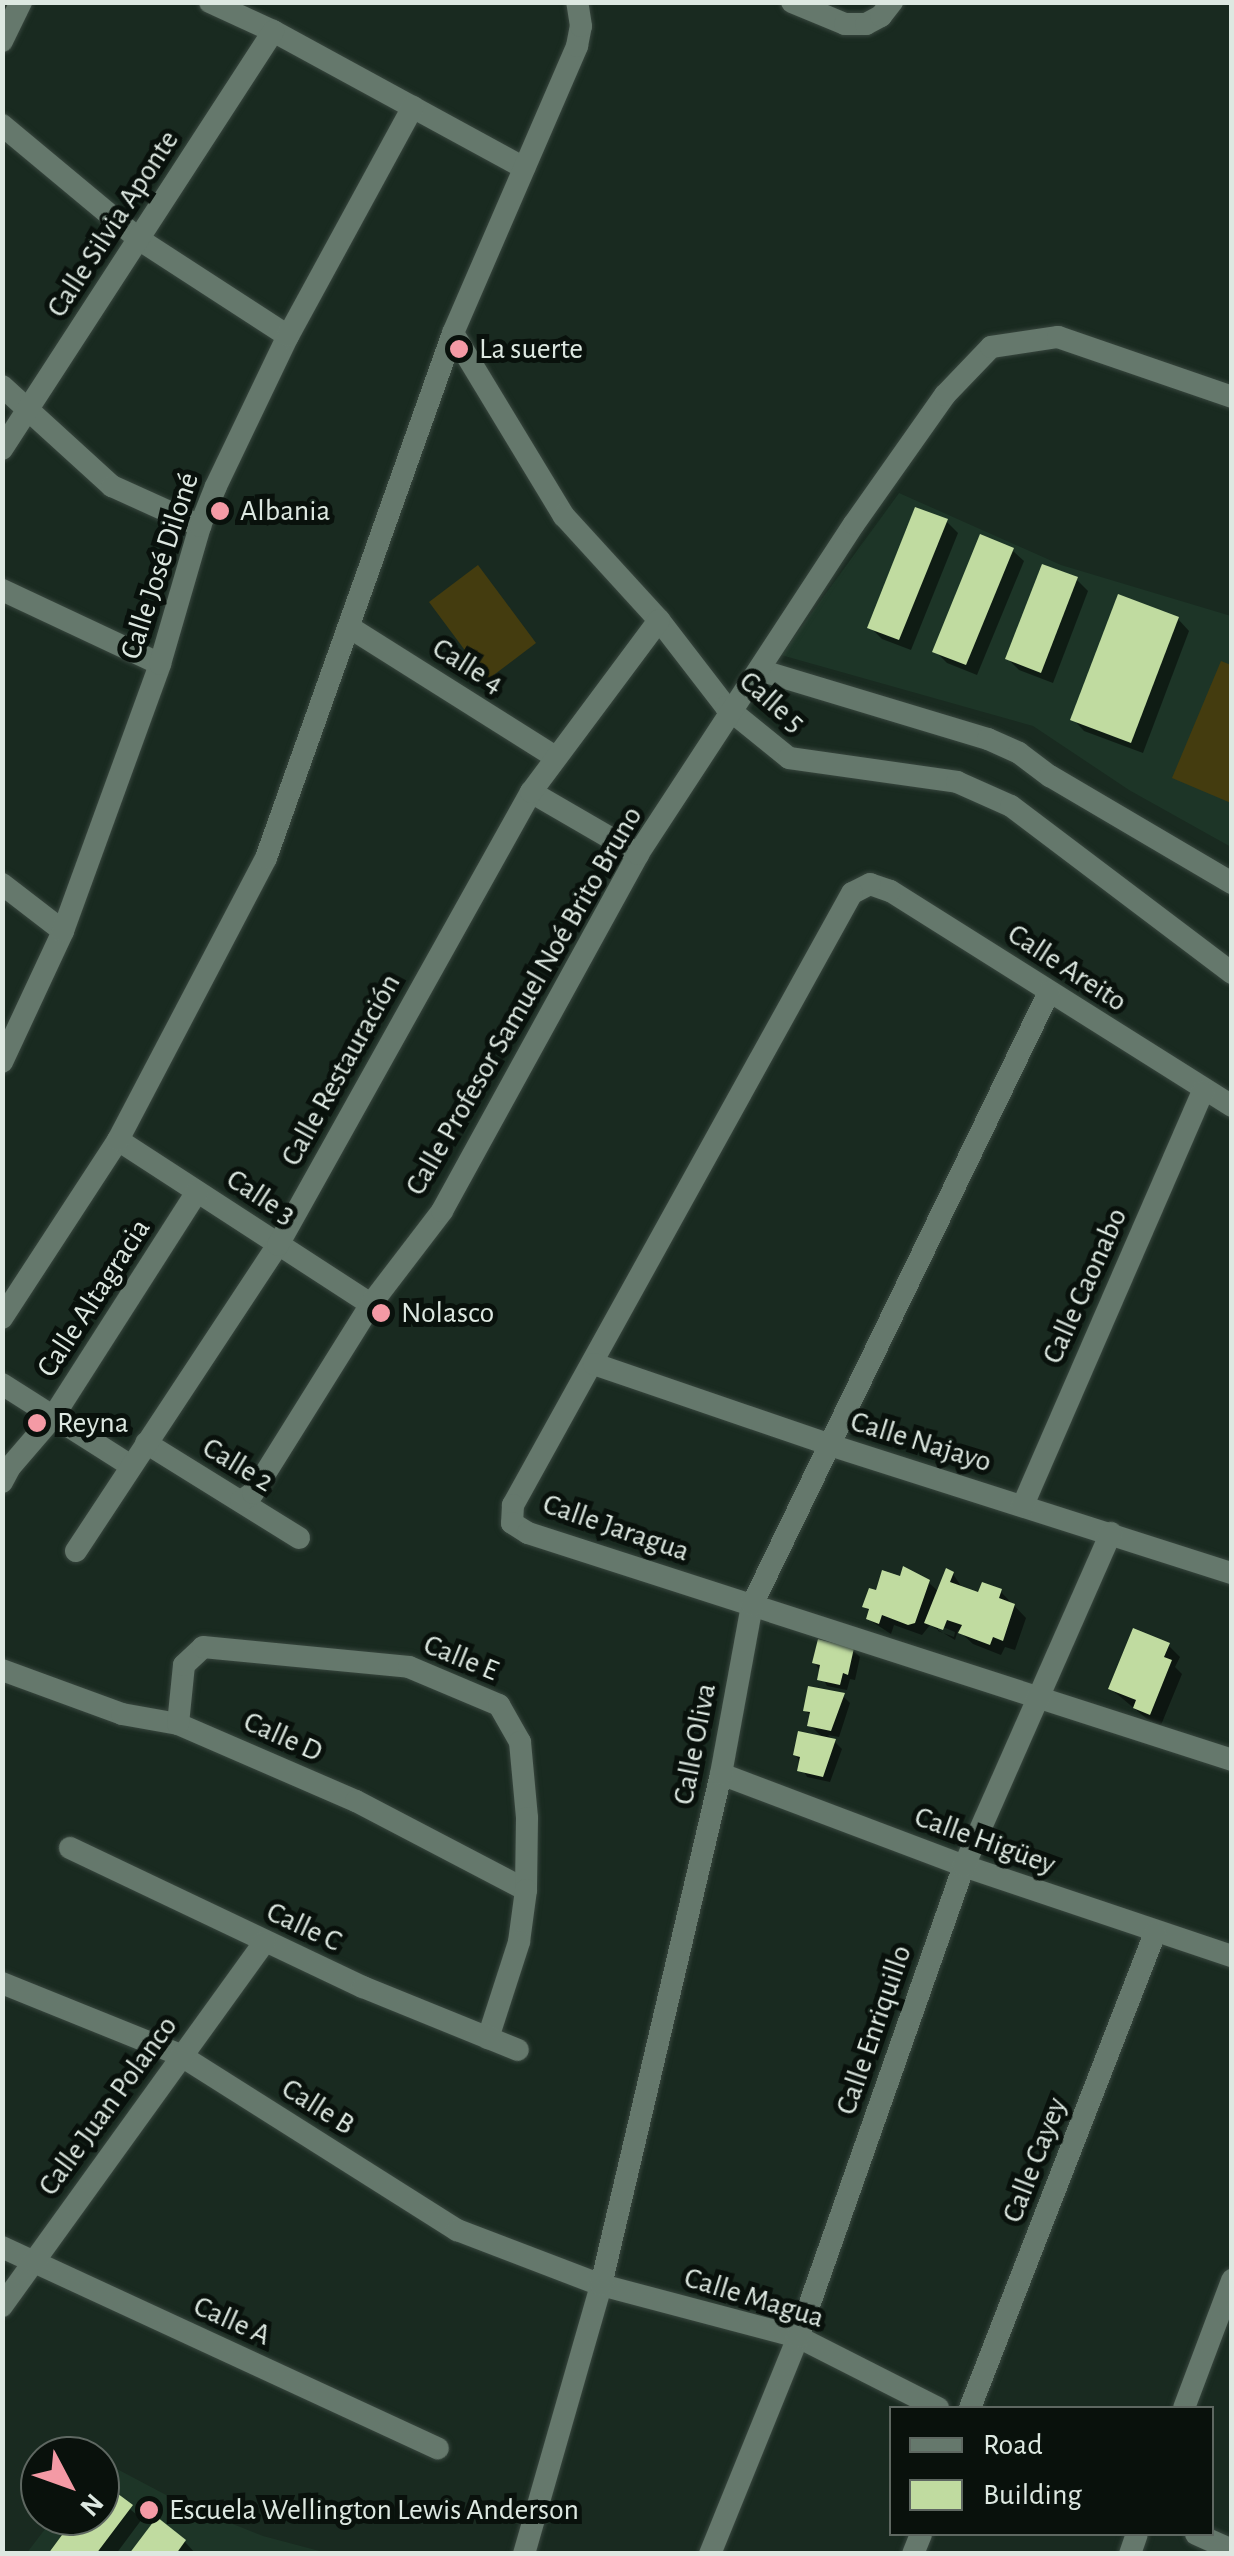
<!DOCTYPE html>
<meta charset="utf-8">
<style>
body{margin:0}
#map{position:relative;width:1234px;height:2556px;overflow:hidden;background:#192a20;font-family:"Alegreya Sans",sans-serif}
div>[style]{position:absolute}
.built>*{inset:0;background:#1d3527}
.green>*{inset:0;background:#443c0f}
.shadow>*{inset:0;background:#0007}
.building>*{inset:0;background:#c0dba0}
.roads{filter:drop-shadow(0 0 2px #38463e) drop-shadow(0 0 2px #38463e)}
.street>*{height:22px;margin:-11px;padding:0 11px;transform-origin:11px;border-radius:11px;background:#65786c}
.dots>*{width:28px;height:28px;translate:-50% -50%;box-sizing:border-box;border:5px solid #09110c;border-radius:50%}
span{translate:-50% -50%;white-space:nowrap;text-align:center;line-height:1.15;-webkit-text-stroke:10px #09110c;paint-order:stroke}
.street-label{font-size:30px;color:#dde8e1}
.poi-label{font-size:30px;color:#dde8e1}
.left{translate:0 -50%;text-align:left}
.frame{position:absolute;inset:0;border:5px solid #dde8e1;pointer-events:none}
.legend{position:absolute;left:889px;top:2406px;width:325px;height:130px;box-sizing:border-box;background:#09110c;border:2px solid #5e6761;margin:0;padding:12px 18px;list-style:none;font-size:30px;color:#dde8e1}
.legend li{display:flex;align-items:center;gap:20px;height:50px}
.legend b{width:50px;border:2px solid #5e6761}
.north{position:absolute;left:20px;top:2436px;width:100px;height:100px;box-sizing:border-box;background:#09110c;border:2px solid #5e6761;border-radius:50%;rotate:131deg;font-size:28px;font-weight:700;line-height:40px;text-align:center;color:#dde8e1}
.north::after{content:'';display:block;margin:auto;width:35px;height:45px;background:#f49aa5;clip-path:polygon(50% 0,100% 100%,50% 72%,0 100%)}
</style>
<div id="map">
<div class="built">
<i style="clip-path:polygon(899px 493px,1061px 565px,1231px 616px,1231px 847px,1129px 790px,1033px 726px,781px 655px)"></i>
<i style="clip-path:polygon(100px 2460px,185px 2505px,263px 2536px,327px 2553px,26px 2554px,55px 2516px,100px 2516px)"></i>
</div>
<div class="green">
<i style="clip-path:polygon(478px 565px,536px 643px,487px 680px,429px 602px)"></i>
<i style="clip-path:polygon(1221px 661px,1231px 665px,1231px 803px,1172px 778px)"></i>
</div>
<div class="shadow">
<i style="clip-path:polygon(946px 521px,958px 533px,911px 650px,882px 639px,870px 627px)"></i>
<i style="clip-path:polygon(1012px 550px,1024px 561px,977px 675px,947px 663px,935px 651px)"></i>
<i style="clip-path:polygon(1076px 579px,1088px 591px,1053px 683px,1019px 670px,1008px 659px)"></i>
<i style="clip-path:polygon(1178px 619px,1189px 631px,1143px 753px,1084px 731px,1073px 719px)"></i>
<i style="clip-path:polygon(evenodd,953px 1574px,963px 1589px,979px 1595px,1001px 1592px,1026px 1618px,1015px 1650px,1005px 1647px,1001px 1655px,973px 1644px,958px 1630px,955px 1640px,930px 1625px,922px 1635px,894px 1625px,891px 1634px,868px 1619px,870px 1612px,865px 1607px,928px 1582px,939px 1592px,953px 1574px,938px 1625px,955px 1632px,954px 1637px,938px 1631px,938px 1625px)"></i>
<i style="clip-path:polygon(1168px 1645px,1180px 1657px,1175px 1667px,1182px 1674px,1161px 1725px,1147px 1719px,1111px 1689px)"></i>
<i style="clip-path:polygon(853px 1650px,860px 1657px,855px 1680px,850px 1679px,847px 1690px,827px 1686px,815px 1662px)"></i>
<i style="clip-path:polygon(843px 1696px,850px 1703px,839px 1737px,828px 1735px,842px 1749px,830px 1782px,807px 1777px,796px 1755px,824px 1739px,810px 1725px,812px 1717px,805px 1710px)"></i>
<i style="clip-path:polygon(102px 2486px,142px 2519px,116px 2554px,51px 2554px,80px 2516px,100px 2516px)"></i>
<i style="clip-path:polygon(157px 2521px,185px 2542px,196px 2554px,132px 2554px)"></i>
</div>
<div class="building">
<i style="clip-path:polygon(915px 507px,948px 519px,899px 640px,867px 628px)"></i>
<i style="clip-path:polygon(980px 534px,1014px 548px,966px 665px,932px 652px)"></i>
<i style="clip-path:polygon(1042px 564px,1078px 577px,1041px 673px,1005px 659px)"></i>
<i style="clip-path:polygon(1118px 594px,1179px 617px,1131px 743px,1070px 720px)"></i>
<i style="clip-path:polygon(903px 1566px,930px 1580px,915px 1623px,908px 1625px,882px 1615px,879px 1624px,866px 1619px,869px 1609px,862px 1607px,869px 1588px,876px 1590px,882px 1570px,900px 1576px)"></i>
<i style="clip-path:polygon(946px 1568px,954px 1572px,950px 1582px,978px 1592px,982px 1582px,1002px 1589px,999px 1598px,1015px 1604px,1003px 1641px,993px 1637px,990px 1645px,958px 1633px,962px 1625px,947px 1620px,943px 1630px,924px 1623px)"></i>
<i style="clip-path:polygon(1133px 1628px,1170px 1643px,1164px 1657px,1172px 1660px,1150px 1715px,1133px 1708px,1136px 1700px,1108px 1689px)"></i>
<i style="clip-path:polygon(818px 1639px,854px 1648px,848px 1675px,843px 1673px,840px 1685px,817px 1680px,820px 1665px,812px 1663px)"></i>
<i style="clip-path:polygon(808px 1686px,845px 1693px,831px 1731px,807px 1726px,810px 1712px,803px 1711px)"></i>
<i style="clip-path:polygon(798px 1731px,836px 1739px,823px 1777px,797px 1771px,800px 1757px,793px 1755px)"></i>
<i style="clip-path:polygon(102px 2482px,133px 2505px,96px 2554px,48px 2554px,76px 2516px,100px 2516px)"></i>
<i style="clip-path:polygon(157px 2517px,186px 2540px,176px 2554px,129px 2554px)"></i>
</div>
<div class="roads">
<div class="street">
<i style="left:210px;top:2px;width:69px;rotate:24.7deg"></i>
<i style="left:273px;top:31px;width:286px;rotate:28.6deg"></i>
<i style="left:792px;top:2px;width:57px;rotate:22.5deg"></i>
<i style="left:845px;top:24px;width:21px"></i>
<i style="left:866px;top:24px;width:17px;rotate:-28deg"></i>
<i style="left:881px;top:16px;width:18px;rotate:-52deg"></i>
<i style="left:2px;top:41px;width:43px;rotate:-64deg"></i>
<i style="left:2px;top:125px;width:180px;rotate:39.8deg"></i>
<i style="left:140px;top:240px;width:176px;rotate:33deg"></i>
<i style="left:453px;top:333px;width:214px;rotate:58.8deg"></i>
<i style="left:564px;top:516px;width:141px;rotate:47.6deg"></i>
<i style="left:659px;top:620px;width:110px;rotate:52.4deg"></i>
<i style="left:726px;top:707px;width:81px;rotate:39deg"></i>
<i style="left:789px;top:758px;width:170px;rotate:8.1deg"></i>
<i style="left:957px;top:782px;width:59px;rotate:24deg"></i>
<i style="left:1011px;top:806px;width:277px;rotate:37.1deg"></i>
<i style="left:2px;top:386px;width:149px;rotate:42.3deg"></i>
<i style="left:112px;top:486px;width:97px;rotate:24.4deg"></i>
<i style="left:2px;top:449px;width:498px;rotate:-57deg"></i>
<i style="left:2px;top:590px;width:174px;rotate:25.1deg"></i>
<i style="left:349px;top:627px;width:242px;rotate:32.2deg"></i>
<i style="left:759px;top:670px;width:239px;rotate:16.8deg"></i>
<i style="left:988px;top:739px;width:34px;rotate:24deg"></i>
<i style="left:1019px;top:753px;width:39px;rotate:37deg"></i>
<i style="left:1050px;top:776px;width:211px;rotate:30.5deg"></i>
<i style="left:531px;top:792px;width:124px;rotate:30.1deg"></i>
<i style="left:2px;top:884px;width:77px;rotate:37.6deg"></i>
<i style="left:2px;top:1062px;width:145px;rotate:-65deg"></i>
<i style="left:63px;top:931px;width:284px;rotate:-70deg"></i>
<i style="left:160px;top:664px;width:144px;rotate:-73.8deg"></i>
<i style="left:200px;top:526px;width:43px;rotate:-68.2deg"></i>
<i style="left:216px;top:486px;width:166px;rotate:-64.4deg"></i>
<i style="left:288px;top:336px;width:261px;rotate:-61.4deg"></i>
<i style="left:1232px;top:1106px;width:404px;rotate:-147.8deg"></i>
<i style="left:890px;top:891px;width:21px;rotate:-161deg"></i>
<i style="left:870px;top:884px;width:20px;rotate:153deg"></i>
<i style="left:852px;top:893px;width:700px;rotate:118.98deg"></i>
<i style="left:513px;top:1505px;width:18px;rotate:93deg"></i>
<i style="left:512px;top:1523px;width:19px;rotate:32deg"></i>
<i style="left:528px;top:1533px;width:740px;rotate:17.87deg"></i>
<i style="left:118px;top:1140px;width:302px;rotate:33deg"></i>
<i style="left:2px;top:1318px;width:212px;rotate:-56.9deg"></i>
<i style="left:118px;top:1140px;width:318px;rotate:-62.3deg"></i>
<i style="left:266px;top:858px;width:557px;rotate:-70.39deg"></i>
<i style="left:453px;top:333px;width:313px;rotate:-66.6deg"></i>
<i style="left:577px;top:46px;width:20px;rotate:-79deg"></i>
<i style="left:581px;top:26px;width:24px;rotate:-99deg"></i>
<i style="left:594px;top:1364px;width:253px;rotate:18.9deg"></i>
<i style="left:833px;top:1446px;width:419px;rotate:17.7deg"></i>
<i style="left:2px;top:1384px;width:153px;rotate:32.4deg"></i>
<i style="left:146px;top:1443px;width:180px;rotate:31.8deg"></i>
<i style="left:2px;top:1482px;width:17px;rotate:-62deg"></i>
<i style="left:10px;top:1467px;width:66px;rotate:-49.3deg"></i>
<i style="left:53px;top:1417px;width:267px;rotate:-57.4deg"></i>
<i style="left:241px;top:1501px;width:14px;rotate:-34deg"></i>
<i style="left:253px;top:1493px;width:223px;rotate:-58deg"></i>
<i style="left:371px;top:1304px;width:117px;rotate:-52.6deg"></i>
<i style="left:442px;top:1211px;width:407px;rotate:-61.2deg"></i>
<i style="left:638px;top:854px;width:394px;rotate:-56.8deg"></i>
<i style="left:854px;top:524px;width:158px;rotate:-54.8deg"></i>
<i style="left:945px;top:395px;width:66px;rotate:-46.2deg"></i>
<i style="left:991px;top:347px;width:68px;rotate:-8.5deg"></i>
<i style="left:1058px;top:337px;width:184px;rotate:19deg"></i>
<i style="left:1023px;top:1505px;width:451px;rotate:-66.5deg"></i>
<i style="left:76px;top:1551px;width:367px;rotate:-56.6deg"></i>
<i style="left:278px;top:1245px;width:519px;rotate:-60.82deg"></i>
<i style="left:531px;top:792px;width:214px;rotate:-53.3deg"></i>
<i style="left:2px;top:1670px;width:128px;rotate:20.1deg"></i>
<i style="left:122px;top:1714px;width:57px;rotate:10.1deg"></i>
<i style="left:178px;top:1724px;width:194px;rotate:23.4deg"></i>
<i style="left:356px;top:1801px;width:192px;rotate:27.6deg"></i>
<i style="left:178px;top:1724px;width:59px;rotate:-84.2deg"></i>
<i style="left:184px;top:1665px;width:26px;rotate:-43deg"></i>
<i style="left:203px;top:1647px;width:207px;rotate:5.5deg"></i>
<i style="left:409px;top:1667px;width:98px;rotate:22.9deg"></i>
<i style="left:499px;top:1705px;width:43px;rotate:60.4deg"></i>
<i style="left:520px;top:1742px;width:76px;rotate:84.7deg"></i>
<i style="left:527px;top:1818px;width:72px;rotate:90.8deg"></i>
<i style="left:526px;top:1890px;width:52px;rotate:97.7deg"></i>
<i style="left:519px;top:1942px;width:101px;rotate:107.9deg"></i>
<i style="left:721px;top:1774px;width:260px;rotate:20.7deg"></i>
<i style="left:964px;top:1866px;width:283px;rotate:18.6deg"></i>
<i style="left:70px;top:1848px;width:324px;rotate:25.4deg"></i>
<i style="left:363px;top:1987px;width:167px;rotate:22.1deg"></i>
<i style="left:2px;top:1983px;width:192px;rotate:22deg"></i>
<i style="left:180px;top:2055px;width:328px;rotate:32.3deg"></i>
<i style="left:457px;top:2230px;width:154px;rotate:20.9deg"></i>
<i style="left:601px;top:2285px;width:204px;rotate:14.8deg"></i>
<i style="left:798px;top:2337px;width:157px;rotate:26.9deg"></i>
<i style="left:2px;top:2247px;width:480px;rotate:24.8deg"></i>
<i style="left:2px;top:2306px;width:449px;rotate:-54.2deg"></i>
<i style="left:970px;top:2408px;width:510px;rotate:-68.72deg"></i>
<i style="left:1184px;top:2408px;width:137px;rotate:-69.4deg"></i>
<i style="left:1196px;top:2534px;width:39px;rotate:24deg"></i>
<i style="left:524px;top:2554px;width:280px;rotate:-74deg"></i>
<i style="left:601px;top:2285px;width:525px;rotate:-76.78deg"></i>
<i style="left:721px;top:1774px;width:172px;rotate:-79.6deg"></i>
<i style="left:752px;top:1605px;width:681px;rotate:-64.15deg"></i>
<i style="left:710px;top:2554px;width:234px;rotate:-67.9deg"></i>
<i style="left:798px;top:2337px;width:499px;rotate:-70.6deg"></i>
<i style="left:964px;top:1866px;width:364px;rotate:-66.2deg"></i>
<i style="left:913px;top:2554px;width:22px;rotate:-68deg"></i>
<i style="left:1130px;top:2554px;width:21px;rotate:-71deg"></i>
</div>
</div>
<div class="dots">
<i style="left:459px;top:349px;background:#f49aa5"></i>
<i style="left:220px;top:511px;background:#f49aa5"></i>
<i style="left:381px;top:1313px;background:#f49aa5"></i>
<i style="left:37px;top:1423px;background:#f49aa5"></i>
<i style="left:149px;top:2510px;background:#f49aa5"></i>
</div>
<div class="street-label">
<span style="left:113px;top:224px;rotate:-57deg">Calle Silvia Aponte</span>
<span style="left:160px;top:566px;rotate:-72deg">Calle José Diloné</span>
<span style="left:468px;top:666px;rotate:32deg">Calle 4</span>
<span style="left:772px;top:702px;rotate:41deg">Calle 5</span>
<span style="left:1067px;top:968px;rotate:33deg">Calle Areito</span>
<span style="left:524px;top:1001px;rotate:-60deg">Calle Profesor Samuel Noé Brito Bruno</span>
<span style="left:341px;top:1070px;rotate:-61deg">Calle Restauración</span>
<span style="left:261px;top:1197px;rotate:33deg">Calle 3</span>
<span style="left:1085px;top:1286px;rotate:-66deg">Calle Caonabo</span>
<span style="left:94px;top:1298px;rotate:-57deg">Calle Altagracia</span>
<span style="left:921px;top:1442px;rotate:17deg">Calle Najayo</span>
<span style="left:238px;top:1465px;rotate:31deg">Calle 2</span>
<span style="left:616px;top:1528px;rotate:19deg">Calle Jaragua</span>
<span style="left:461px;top:1658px;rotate:22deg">Calle E</span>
<span style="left:283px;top:1737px;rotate:24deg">Calle D</span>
<span style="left:695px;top:1744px;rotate:-79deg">Calle Oliva</span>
<span style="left:985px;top:1841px;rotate:20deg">Calle Higüey</span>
<span style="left:304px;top:1927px;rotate:25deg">Calle C</span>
<span style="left:874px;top:2030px;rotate:-71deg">Calle Enriquillo</span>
<span style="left:108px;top:2106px;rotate:-54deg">Calle Juan Polanco</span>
<span style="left:318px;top:2107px;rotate:32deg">Calle B</span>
<span style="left:1035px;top:2160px;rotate:-69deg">Calle Cayey</span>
<span style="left:754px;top:2298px;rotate:17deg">Calle Magua</span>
<span style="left:232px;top:2321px;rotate:24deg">Calle A</span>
</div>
<div class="poi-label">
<span class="left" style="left:479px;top:349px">La suerte</span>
<span class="left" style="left:240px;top:511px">Albania</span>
<span class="left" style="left:401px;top:1313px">Nolasco</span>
<span class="left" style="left:57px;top:1423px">Reyna</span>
<span class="left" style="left:169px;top:2510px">Escuela Wellington Lewis Anderson</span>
</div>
<div class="frame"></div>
<ul class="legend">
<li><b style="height:12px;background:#65786c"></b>Road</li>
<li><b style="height:28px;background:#c0dba0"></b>Building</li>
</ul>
<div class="north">N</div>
</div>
